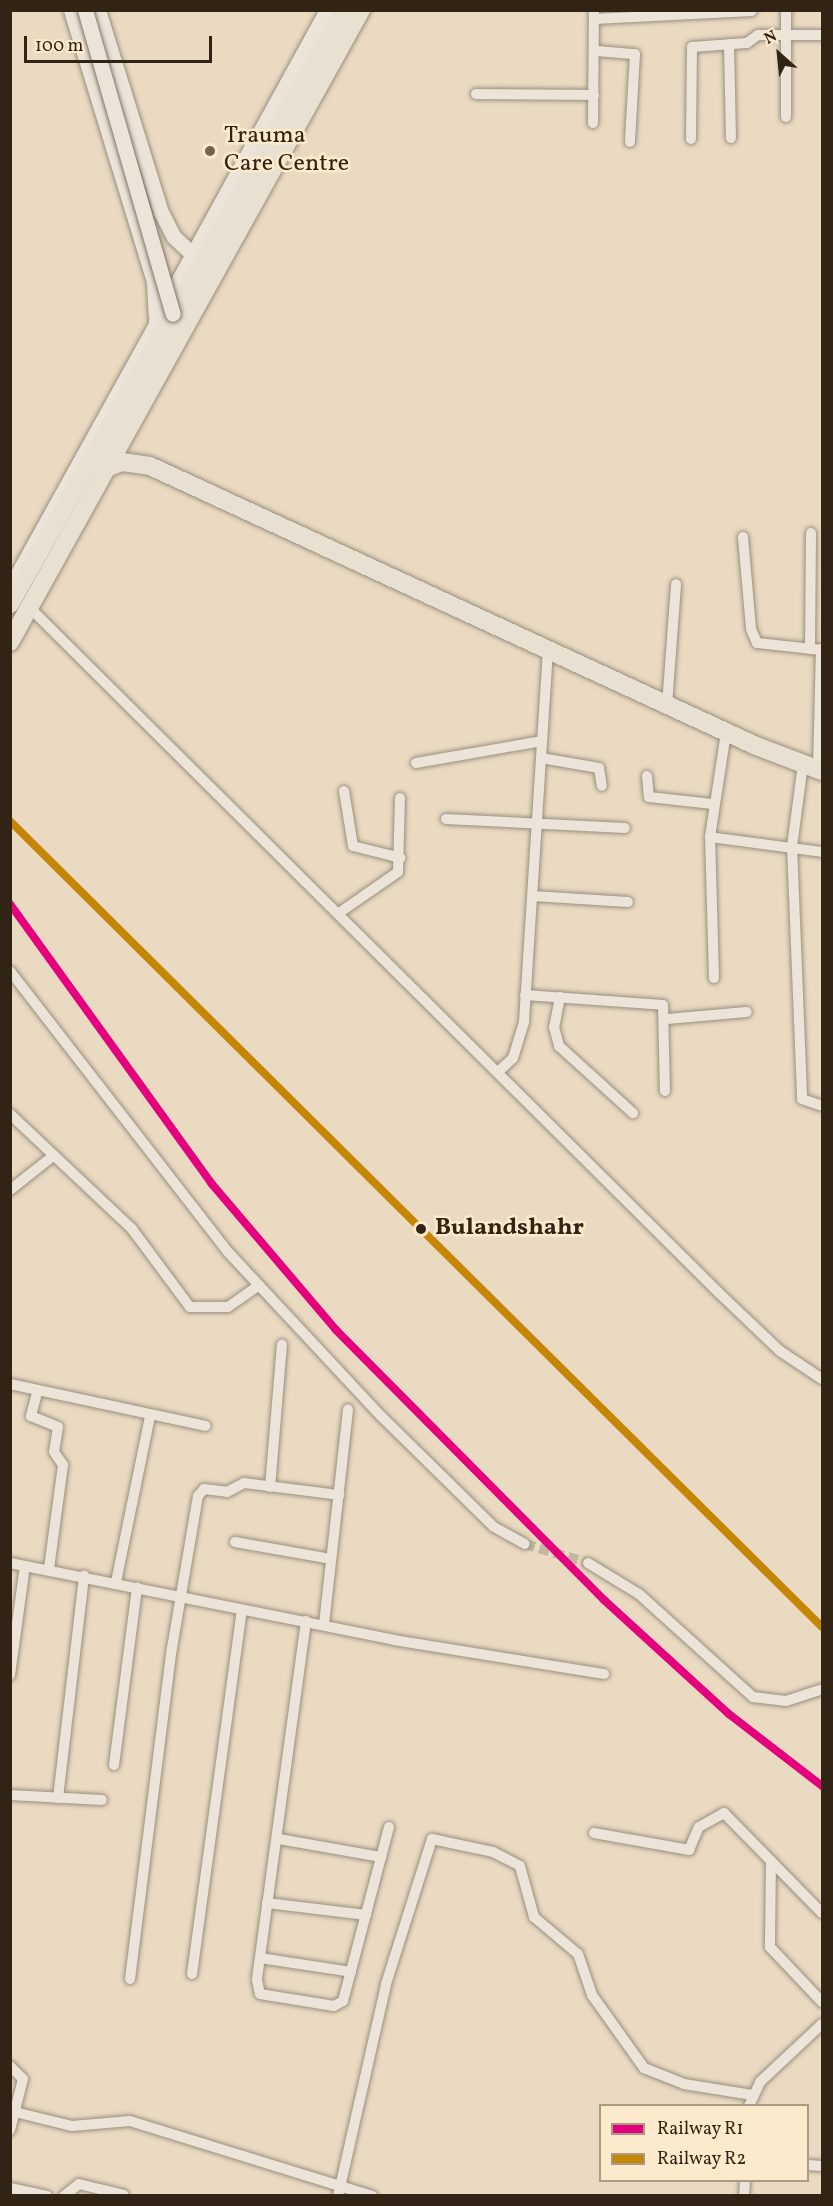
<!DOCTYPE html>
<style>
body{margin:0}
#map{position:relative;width:833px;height:2206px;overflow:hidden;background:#e9dac1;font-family:Vollkorn,serif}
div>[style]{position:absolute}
.street-tunnel>*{height:10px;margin-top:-5px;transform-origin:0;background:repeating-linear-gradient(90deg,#c4b69f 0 10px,transparent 0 15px)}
.roads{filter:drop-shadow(0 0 2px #998f7f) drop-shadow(0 0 2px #998f7f)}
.street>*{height:10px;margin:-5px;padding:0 5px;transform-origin:5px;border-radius:5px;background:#ece4d8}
.secondary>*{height:15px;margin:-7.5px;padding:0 7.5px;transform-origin:7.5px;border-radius:7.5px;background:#ece4d8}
.primary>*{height:18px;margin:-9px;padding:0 9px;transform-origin:9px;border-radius:9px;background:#e8e0d1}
.bridges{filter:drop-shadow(0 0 2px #7f7667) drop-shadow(0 0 2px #7f7667)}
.secondary-bridge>*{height:15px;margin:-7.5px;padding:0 7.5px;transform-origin:7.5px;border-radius:7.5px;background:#ece4d8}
.rail-1>*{height:8px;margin:-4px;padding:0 4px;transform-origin:4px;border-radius:4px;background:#e5007d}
.rail-2>*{height:8px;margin:-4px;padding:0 4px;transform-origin:4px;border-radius:4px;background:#c68605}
.dots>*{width:16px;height:16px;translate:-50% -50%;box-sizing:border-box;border:3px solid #fceacc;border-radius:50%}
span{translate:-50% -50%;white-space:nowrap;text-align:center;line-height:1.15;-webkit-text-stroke:5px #fceacc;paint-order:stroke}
.poi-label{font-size:24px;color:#322415}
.left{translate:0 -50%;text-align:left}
.stop-label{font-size:24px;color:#322415;font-weight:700}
.frame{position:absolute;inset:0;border:12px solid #322415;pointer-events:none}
.legend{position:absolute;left:599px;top:2104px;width:210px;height:78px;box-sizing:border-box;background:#fceacc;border:2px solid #ab9b83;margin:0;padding:8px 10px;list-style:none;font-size:18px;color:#322415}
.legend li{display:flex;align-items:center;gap:12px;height:30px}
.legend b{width:30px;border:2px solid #ab9b83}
.north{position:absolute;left:749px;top:24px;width:60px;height:60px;-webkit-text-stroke:4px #fceacc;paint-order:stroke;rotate:333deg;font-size:16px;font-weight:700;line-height:24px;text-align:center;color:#322415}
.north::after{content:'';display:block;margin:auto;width:21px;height:27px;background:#322415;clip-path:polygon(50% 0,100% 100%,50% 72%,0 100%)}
.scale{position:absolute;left:24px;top:36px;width:188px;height:27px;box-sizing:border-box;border:3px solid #322415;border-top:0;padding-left:8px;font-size:18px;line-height:21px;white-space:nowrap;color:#322415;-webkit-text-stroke:4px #fceacc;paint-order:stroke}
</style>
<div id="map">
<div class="street-tunnel">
<i style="left:525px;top:1544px;width:66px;rotate:16.8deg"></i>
</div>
<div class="roads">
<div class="street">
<i style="left:594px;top:19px;width:158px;rotate:-2.9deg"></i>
<i style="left:729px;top:44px;width:94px;rotate:88.8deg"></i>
<i style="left:597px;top:51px;width:38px;rotate:5deg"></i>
<i style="left:635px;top:54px;width:88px;rotate:93.3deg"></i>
<i style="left:476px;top:94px;width:118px;rotate:0.5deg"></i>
<i style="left:786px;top:117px;width:107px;rotate:-90deg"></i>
<i style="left:593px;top:123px;width:113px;rotate:-89.5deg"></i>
<i style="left:691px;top:139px;width:92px;rotate:-89.4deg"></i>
<i style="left:692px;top:47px;width:55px;rotate:-4.2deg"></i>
<i style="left:747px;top:43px;width:14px;rotate:-36deg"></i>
<i style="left:758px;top:35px;width:64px"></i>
<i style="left:743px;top:537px;width:92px;rotate:85deg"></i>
<i style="left:751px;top:629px;width:15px;rotate:67deg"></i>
<i style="left:757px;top:643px;width:65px;rotate:6.1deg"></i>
<i style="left:10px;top:584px;width:301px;rotate:-61deg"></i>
<i style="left:29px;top:607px;width:973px;rotate:44.83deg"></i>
<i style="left:719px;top:1293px;width:84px;rotate:43.6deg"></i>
<i style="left:780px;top:1351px;width:50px;rotate:33.7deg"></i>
<i style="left:810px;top:649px;width:116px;rotate:-89.5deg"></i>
<i style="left:667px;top:705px;width:121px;rotate:-85.7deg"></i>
<i style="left:541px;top:758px;width:59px;rotate:9.8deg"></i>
<i style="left:599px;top:768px;width:18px;rotate:81deg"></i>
<i style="left:416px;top:763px;width:128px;rotate:-9.9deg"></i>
<i style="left:803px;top:764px;width:83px;rotate:97.6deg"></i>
<i style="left:792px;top:846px;width:253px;rotate:87.7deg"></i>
<i style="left:802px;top:1099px;width:21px;rotate:19deg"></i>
<i style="left:818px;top:769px;width:120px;rotate:-88.6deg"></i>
<i style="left:647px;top:776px;width:21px;rotate:85deg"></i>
<i style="left:649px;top:797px;width:64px;rotate:6.2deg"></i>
<i style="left:344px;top:791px;width:56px;rotate:80.7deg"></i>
<i style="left:353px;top:846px;width:49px;rotate:14deg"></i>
<i style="left:446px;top:819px;width:179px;rotate:2.9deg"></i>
<i style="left:710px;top:837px;width:113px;rotate:7.6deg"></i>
<i style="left:533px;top:896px;width:95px;rotate:3.6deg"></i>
<i style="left:339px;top:913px;width:72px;rotate:-34.8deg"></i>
<i style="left:398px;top:872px;width:74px;rotate:-88.5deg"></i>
<i style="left:10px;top:971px;width:356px;rotate:52.2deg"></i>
<i style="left:228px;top:1252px;width:224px;rotate:47deg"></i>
<i style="left:381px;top:1416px;width:158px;rotate:44.5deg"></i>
<i style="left:494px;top:1527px;width:35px;rotate:29deg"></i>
<i style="left:714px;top:978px;width:141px;rotate:-91.6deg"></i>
<i style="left:710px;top:837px;width:106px;rotate:-81.3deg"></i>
<i style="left:525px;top:995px;width:138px;rotate:4.1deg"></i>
<i style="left:663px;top:1005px;width:86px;rotate:88.7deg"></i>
<i style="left:560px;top:997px;width:31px;rotate:101deg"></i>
<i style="left:554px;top:1027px;width:20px;rotate:75deg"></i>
<i style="left:559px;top:1046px;width:100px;rotate:42.2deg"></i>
<i style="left:667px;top:1019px;width:80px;rotate:-5deg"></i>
<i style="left:499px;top:1071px;width:19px;rotate:-43deg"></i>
<i style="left:513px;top:1058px;width:39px;rotate:-73deg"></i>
<i style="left:524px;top:1021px;width:374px;rotate:-86.3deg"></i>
<i style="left:10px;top:1114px;width:168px;rotate:43.3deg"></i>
<i style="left:132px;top:1229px;width:97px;rotate:53.4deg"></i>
<i style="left:190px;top:1307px;width:38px"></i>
<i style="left:228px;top:1307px;width:38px;rotate:-35deg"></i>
<i style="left:10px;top:1190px;width:55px;rotate:-38.3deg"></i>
<i style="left:10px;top:1384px;width:200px;rotate:12.1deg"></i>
<i style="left:37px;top:1393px;width:24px;rotate:105deg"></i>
<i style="left:31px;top:1416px;width:29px;rotate:22deg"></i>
<i style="left:58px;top:1427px;width:25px;rotate:99deg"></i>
<i style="left:54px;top:1452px;width:16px;rotate:55deg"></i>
<i style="left:63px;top:1465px;width:105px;rotate:97.7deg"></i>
<i style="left:270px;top:1487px;width:143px;rotate:-85.2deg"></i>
<i style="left:235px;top:1542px;width:97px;rotate:10deg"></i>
<i style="left:10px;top:1563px;width:392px;rotate:11.3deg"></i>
<i style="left:394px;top:1640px;width:213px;rotate:9.2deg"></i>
<i style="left:588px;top:1563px;width:60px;rotate:31.3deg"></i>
<i style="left:639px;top:1594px;width:154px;rotate:42.1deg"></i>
<i style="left:753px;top:1697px;width:33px;rotate:7deg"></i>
<i style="left:786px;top:1701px;width:38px;rotate:-18deg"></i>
<i style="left:116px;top:1582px;width:169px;rotate:-78.4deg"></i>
<i style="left:306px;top:1621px;width:362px;rotate:97.8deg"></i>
<i style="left:257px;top:1980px;width:14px;rotate:78deg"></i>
<i style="left:260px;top:1994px;width:75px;rotate:9.2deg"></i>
<i style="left:334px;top:2006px;width:10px;rotate:-29deg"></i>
<i style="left:343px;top:2001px;width:180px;rotate:-75.2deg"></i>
<i style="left:324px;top:1624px;width:216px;rotate:-83.6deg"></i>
<i style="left:10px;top:1675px;width:110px;rotate:-82.2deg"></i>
<i style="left:114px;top:1765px;width:179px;rotate:-82.6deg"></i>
<i style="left:10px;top:1795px;width:92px;rotate:3.1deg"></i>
<i style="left:58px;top:1798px;width:224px;rotate:-83.3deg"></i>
<i style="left:594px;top:1833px;width:97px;rotate:10.1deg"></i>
<i style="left:689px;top:1850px;width:25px;rotate:-67deg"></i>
<i style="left:699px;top:1827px;width:29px;rotate:-29deg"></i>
<i style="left:724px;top:1813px;width:140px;rotate:45.6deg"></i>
<i style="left:279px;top:1839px;width:104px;rotate:10deg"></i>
<i style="left:771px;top:1861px;width:86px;rotate:90.7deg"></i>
<i style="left:770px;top:1947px;width:76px;rotate:46.6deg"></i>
<i style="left:267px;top:1903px;width:100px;rotate:6.9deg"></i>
<i style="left:260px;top:1958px;width:92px;rotate:8.7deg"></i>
<i style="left:192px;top:1974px;width:367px;rotate:-82.2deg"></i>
<i style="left:130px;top:1979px;width:334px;rotate:-82.8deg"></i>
<i style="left:172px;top:1648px;width:154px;rotate:-80.3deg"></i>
<i style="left:198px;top:1496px;width:9px;rotate:-49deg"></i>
<i style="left:204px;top:1489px;width:23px;rotate:7deg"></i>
<i style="left:227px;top:1492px;width:19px;rotate:-28deg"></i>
<i style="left:244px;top:1483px;width:96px;rotate:7.2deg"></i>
<i style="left:10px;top:2066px;width:18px;rotate:45deg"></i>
<i style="left:23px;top:2079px;width:53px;rotate:104.3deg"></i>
<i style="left:749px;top:2106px;width:26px;rotate:-65deg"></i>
<i style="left:760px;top:2082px;width:85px;rotate:-43.1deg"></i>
<i style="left:15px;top:2112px;width:59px;rotate:13.8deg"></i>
<i style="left:72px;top:2126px;width:58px;rotate:-4.9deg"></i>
<i style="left:130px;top:2121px;width:254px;rotate:17.2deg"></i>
<i style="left:808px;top:2165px;width:14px;rotate:4deg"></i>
<i style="left:10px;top:2188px;width:38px;rotate:12deg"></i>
<i style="left:64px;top:2196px;width:19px;rotate:-39deg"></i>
<i style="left:79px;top:2184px;width:46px;rotate:13.7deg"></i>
<i style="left:338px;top:2196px;width:217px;rotate:-77.2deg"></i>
<i style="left:386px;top:1984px;width:152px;rotate:-72.4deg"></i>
<i style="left:432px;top:1839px;width:62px;rotate:12deg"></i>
<i style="left:493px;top:1852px;width:30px;rotate:27deg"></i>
<i style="left:520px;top:1866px;width:53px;rotate:74.6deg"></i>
<i style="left:534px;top:1917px;width:57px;rotate:40.1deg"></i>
<i style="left:578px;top:1954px;width:43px;rotate:71.1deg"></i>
<i style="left:592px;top:1995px;width:90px;rotate:54.5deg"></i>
<i style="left:644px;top:2068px;width:43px;rotate:21.8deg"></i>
<i style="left:684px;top:2084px;width:69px;rotate:9.2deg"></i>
<i style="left:744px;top:2196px;width:16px;rotate:-86deg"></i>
</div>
<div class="secondary">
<i style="left:71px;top:10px;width:284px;rotate:73deg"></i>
<i style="left:154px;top:282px;width:33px;rotate:87deg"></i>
<i style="left:98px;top:10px;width:212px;rotate:72.7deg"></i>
<i style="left:161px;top:212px;width:28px;rotate:63deg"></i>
<i style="left:174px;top:237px;width:25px;rotate:43deg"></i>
<i style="left:156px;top:321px;width:355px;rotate:-61.2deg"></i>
</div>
<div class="primary">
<i style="left:103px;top:469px;width:20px;rotate:-20deg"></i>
<i style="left:122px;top:462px;width:28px;rotate:8deg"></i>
<i style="left:150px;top:466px;width:665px;rotate:24.79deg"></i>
<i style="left:754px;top:745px;width:73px;rotate:20.9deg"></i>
<i style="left:10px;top:604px;width:681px;rotate:-60.65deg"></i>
<i style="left:10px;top:642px;width:723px;rotate:-60.95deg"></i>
</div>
</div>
<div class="bridges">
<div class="secondary-bridge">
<i style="left:85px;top:10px;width:316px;rotate:73.9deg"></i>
</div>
</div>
<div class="rail-1">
<i style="left:10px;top:904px;width:344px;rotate:54.2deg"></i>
<i style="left:211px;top:1183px;width:193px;rotate:49.6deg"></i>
<i style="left:336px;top:1330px;width:380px;rotate:45.2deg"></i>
<i style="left:604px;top:1600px;width:169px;rotate:42.4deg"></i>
<i style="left:729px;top:1714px;width:118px;rotate:37.7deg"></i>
</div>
<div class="rail-2">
<i style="left:10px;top:821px;width:1144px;rotate:44.79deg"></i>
</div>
<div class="dots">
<i style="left:210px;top:151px;background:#726451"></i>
<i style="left:421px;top:1229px;background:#322415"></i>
</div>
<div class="poi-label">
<span class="left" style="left:224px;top:151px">Trauma<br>Care Centre</span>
</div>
<div class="stop-label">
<span class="left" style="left:435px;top:1229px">Bulandshahr</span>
</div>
<div class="frame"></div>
<ul class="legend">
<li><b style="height:8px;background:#e5007d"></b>Railway R1</li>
<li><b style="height:8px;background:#c68605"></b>Railway R2</li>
</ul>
<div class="north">N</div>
<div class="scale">100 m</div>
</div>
